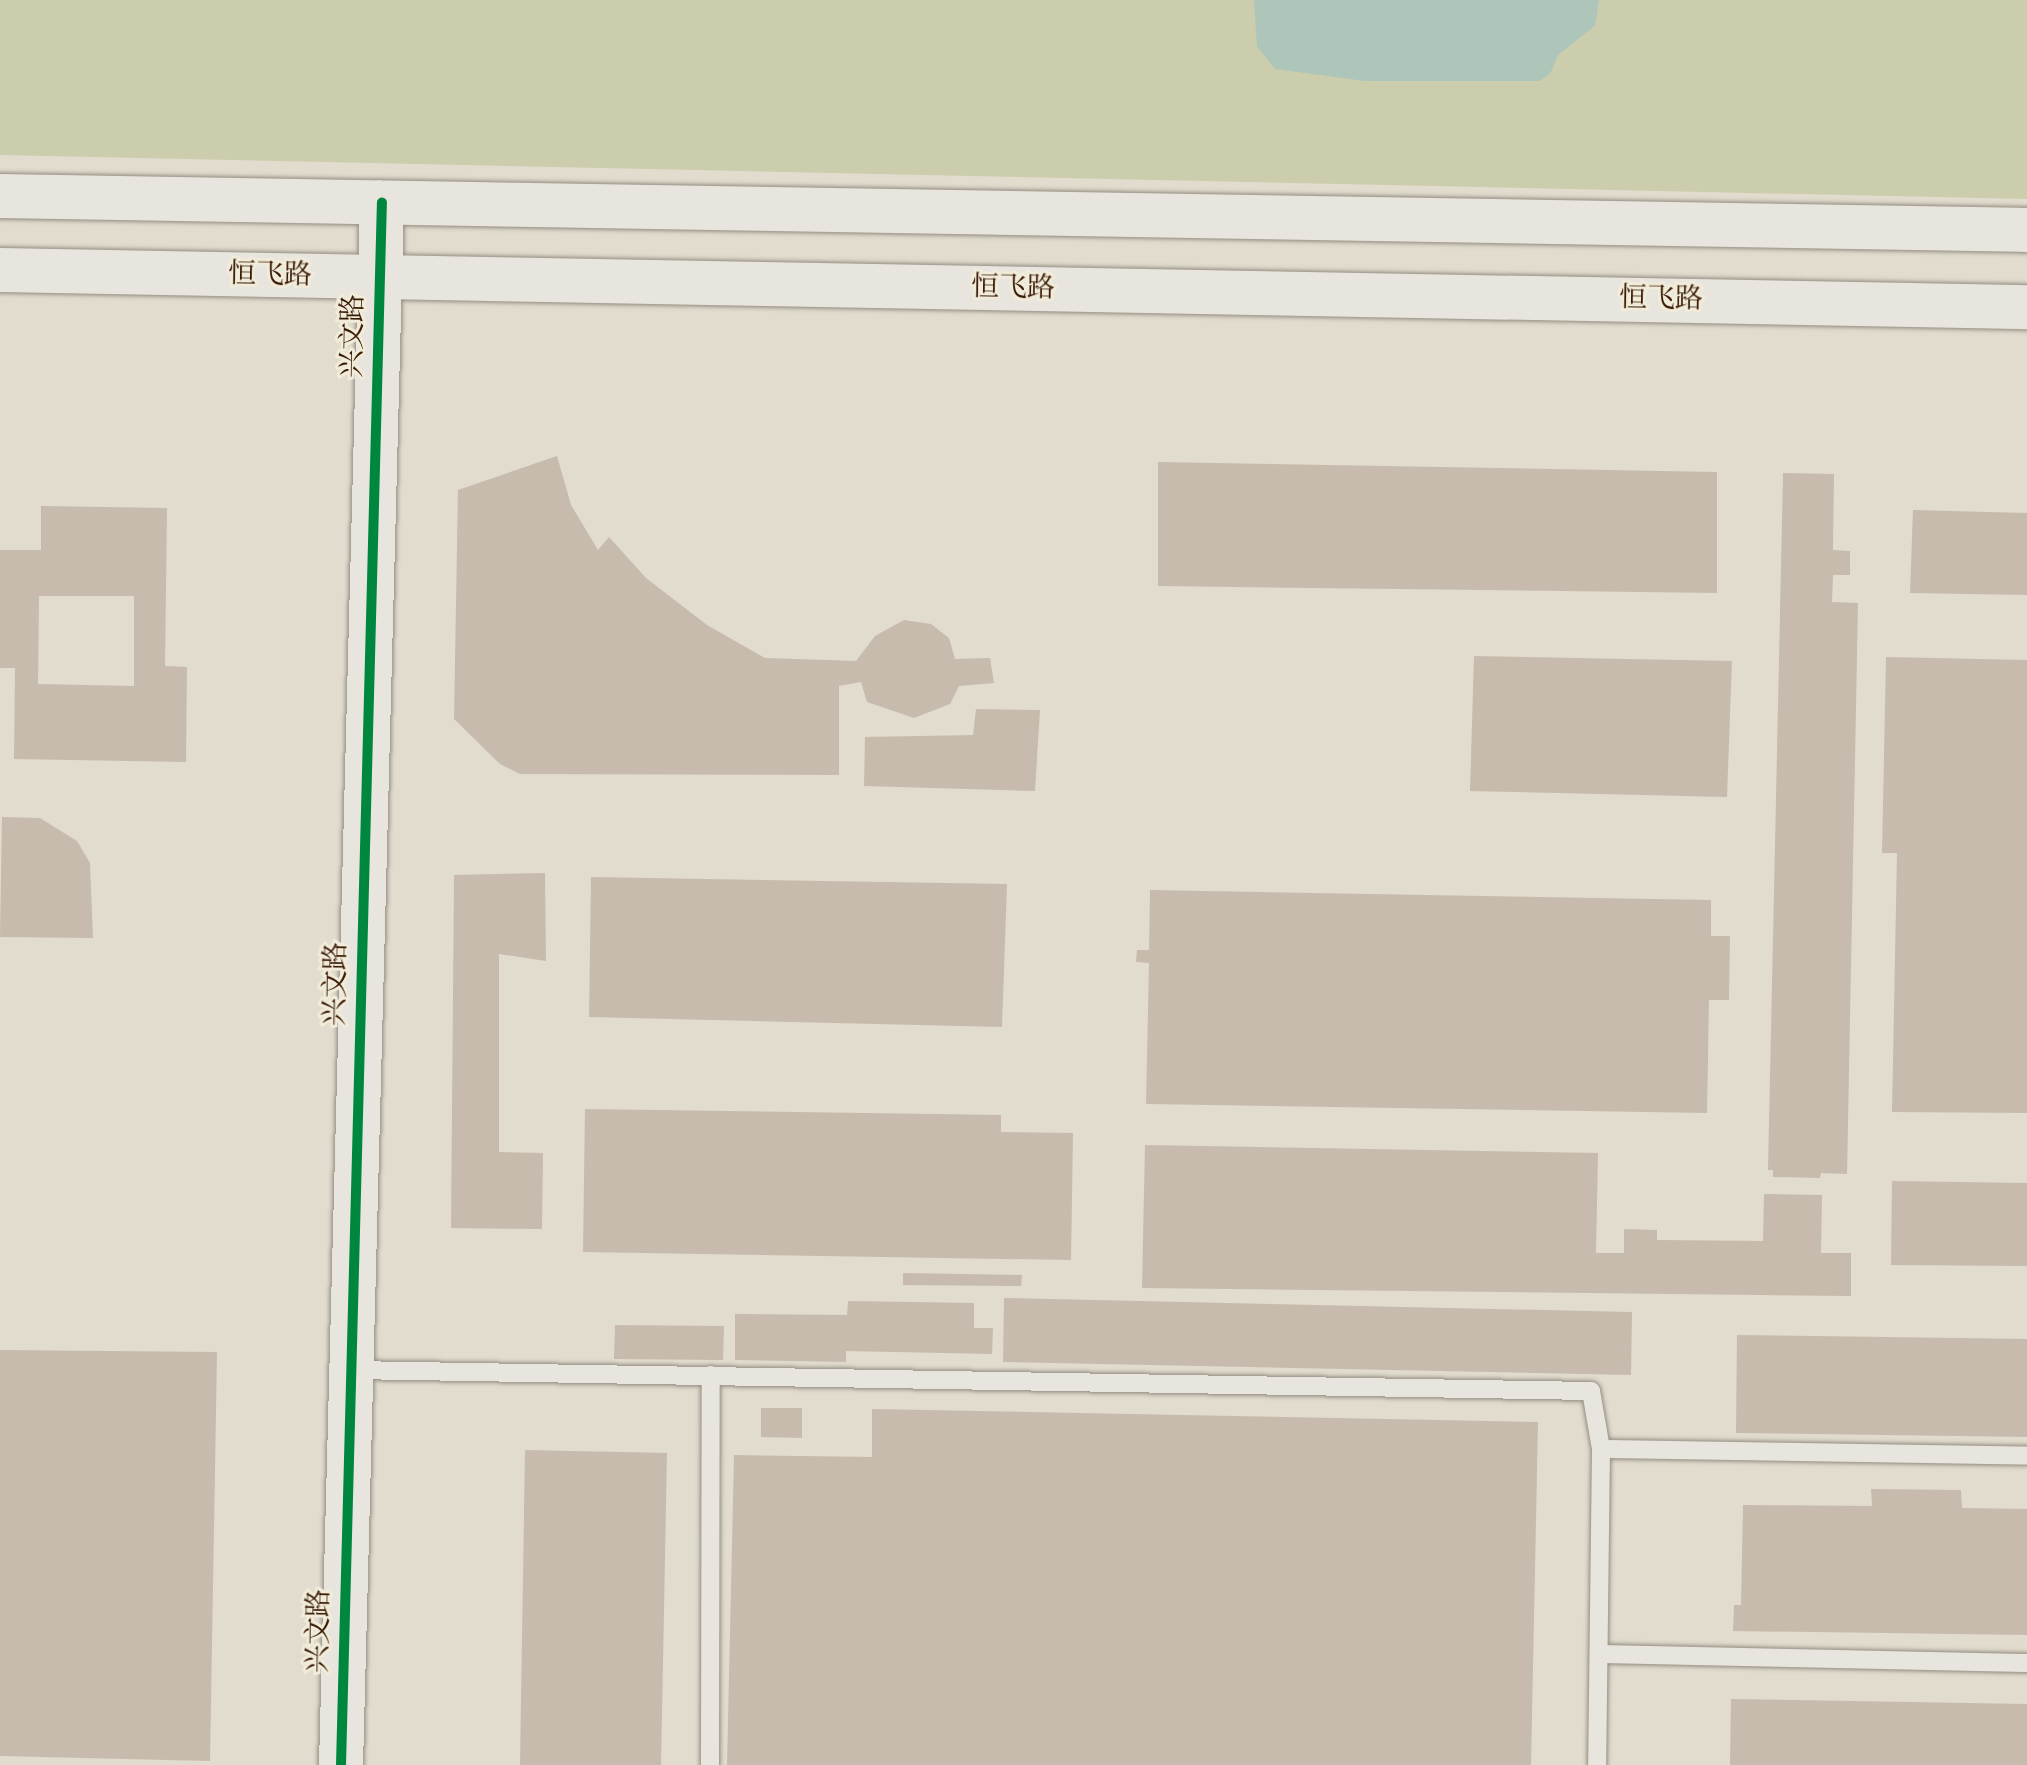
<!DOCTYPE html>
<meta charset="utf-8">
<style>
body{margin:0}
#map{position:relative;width:2027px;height:1765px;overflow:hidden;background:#e1dccd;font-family:Vollkorn,"Noto Serif SC",serif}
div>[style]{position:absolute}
.green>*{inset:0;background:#cccdad}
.water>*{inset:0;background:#adc6b9}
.building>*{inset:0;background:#c7bbad}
.roads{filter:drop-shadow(0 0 2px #948d82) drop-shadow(0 0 2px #948d82)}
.service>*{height:18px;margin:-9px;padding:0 9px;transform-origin:9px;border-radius:9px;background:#e8e5de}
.tertiary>*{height:44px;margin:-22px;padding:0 22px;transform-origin:22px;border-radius:22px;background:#e8e5de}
.secondary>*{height:44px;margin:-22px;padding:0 22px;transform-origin:22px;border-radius:22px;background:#e8e5de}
.cycleway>*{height:10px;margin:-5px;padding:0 5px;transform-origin:5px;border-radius:5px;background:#00873e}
span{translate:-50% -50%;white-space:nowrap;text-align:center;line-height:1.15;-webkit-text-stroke:6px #f1ebd9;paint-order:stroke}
.street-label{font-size:28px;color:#381a05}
</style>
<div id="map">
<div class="green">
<i style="clip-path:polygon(0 0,2027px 0,2027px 199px,0 155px)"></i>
</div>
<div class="water">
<i style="clip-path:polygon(1254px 0,1599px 0,1595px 26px,1558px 55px,1550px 74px,1539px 81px,1365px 81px,1275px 69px,1257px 47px)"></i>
</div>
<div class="building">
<i style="clip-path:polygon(557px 456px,571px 505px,598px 550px,609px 537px,646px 578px,707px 625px,765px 658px,856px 661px,875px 636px,904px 620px,931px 624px,949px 638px,955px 659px,990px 658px,994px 683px,959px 686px,950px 704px,914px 718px,867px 702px,861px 682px,839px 686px,839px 775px,520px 774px,500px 764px,454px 719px,458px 490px)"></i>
<i style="clip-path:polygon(1158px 462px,1717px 472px,1717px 593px,1158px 586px)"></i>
<i style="clip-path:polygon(1783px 473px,1834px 474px,1833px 550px,1850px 551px,1850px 575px,1833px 575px,1832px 602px,1858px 603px,1847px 1174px,1821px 1173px,1820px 1178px,1773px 1177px,1773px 1170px,1768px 1170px)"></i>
<i style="clip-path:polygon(evenodd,41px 506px,167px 508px,165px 666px,187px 667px,186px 762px,14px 759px,15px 668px,0 668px,0 550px,41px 550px,41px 506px,39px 596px,134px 596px,134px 686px,38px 684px,39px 596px)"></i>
<i style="clip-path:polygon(1913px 510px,2027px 513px,2027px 595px,1910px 593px)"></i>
<i style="clip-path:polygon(1474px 656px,1732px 661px,1727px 797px,1470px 791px)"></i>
<i style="clip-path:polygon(1886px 657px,2027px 660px,2027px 1113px,1892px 1112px,1897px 853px,1882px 853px)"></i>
<i style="clip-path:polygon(976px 709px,1040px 710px,1035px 791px,864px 786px,865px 737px,973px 735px)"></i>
<i style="clip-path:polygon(2px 817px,40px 818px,77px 841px,90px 863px,93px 938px,0 937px)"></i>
<i style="clip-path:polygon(545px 873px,546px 961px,499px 954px,499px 1152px,543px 1153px,542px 1229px,451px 1228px,454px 875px)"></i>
<i style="clip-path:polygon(591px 877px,1007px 884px,1002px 1027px,589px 1017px)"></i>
<i style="clip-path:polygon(1150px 890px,1711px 900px,1711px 936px,1730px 936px,1729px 1000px,1709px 1000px,1707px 1113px,1146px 1104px,1149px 963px,1136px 962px,1137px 950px,1149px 950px)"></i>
<i style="clip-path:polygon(585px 1109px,1001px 1115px,1001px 1132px,1073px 1133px,1071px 1260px,583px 1252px)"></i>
<i style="clip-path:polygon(1145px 1145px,1598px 1153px,1596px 1253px,1624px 1253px,1624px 1229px,1657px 1230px,1657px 1240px,1763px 1241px,1764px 1194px,1822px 1195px,1821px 1253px,1851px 1253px,1851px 1296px,1142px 1288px)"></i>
<i style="clip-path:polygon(1892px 1181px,2027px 1183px,2027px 1266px,1891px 1265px)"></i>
<i style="clip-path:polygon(903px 1273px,1022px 1275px,1021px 1286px,903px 1285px)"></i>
<i style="clip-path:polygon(1004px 1298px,1632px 1312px,1631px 1375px,1003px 1362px)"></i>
<i style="clip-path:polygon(848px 1301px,974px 1303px,974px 1328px,993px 1328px,992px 1354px,846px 1351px,846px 1362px,735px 1360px,735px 1314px,847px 1315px)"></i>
<i style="clip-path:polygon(615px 1325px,724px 1326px,723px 1360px,614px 1359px)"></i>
<i style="clip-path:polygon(1737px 1335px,2027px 1339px,2027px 1437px,1736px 1433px)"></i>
<i style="clip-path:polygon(0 1350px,217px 1352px,210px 1761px,0 1756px)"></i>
<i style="clip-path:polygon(761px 1408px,802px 1408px,802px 1438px,761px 1437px)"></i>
<i style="clip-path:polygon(872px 1409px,1538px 1422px,1531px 1765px,727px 1765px,734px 1455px,872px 1457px)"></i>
<i style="clip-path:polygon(525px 1450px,667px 1453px,661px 1765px,520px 1765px)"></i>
<i style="clip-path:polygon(1871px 1489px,1961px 1490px,1962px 1508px,2027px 1509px,2027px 1635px,1733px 1631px,1734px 1605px,1741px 1605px,1743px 1505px,1872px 1506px)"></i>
<i style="clip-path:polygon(1731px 1699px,2027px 1704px,2027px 1765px,1730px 1765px)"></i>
</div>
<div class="roads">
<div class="service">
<i style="left:351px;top:1370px;width:1240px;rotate:0.97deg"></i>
<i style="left:1591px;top:1391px;width:59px;rotate:80.2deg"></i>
<i style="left:1601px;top:1449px;width:316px;rotate:90.7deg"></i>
<i style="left:1601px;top:1449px;width:426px;rotate:0.9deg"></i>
<i style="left:1599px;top:1654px;width:428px;rotate:1.2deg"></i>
<i style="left:710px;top:1765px;width:390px;rotate:-89.9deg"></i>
</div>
<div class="tertiary">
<i style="left:341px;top:1765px;width:1563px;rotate:-88.5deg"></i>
</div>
<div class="secondary">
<i style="left:0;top:196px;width:2027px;rotate:0.96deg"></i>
<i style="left:0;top:270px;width:2027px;rotate:1.05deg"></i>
</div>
</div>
<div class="cycleway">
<i style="left:341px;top:1765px;width:1563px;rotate:-88.5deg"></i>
</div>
<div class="street-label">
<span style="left:270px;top:276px;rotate:1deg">恒飞路</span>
<span style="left:1013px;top:289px;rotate:1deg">恒飞路</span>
<span style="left:1661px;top:300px;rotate:1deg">恒飞路</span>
<span style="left:354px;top:336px;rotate:-89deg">兴文路</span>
<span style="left:337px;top:984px;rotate:-89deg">兴文路</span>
<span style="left:320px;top:1631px;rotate:-89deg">兴文路</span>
</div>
</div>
